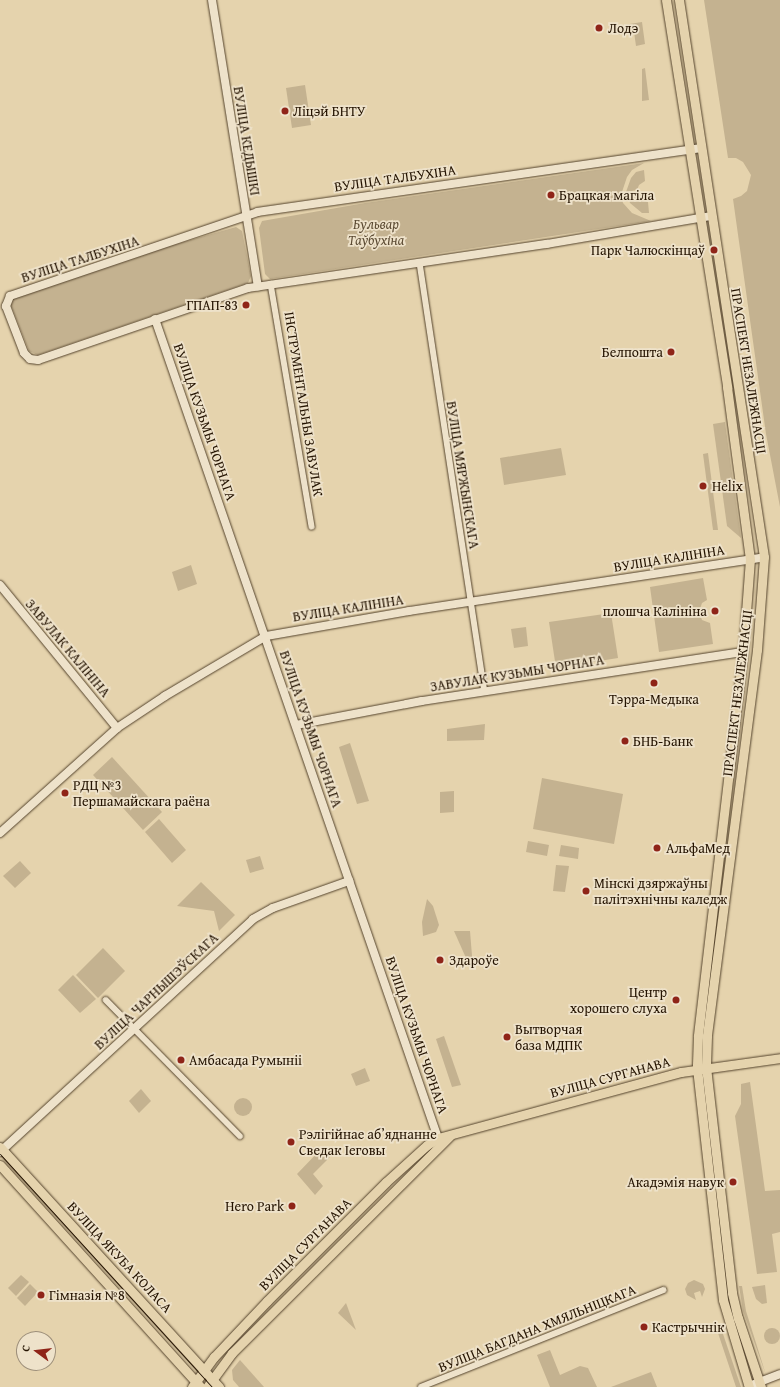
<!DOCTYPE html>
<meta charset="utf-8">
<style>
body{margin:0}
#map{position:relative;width:780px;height:1387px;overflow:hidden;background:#e5d3ad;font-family:"Gentium Book Plus",serif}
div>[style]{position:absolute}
.green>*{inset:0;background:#c4b290}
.round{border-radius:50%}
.roads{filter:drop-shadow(0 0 1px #54432c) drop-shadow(0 0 1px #54432c)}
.street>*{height:5.5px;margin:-2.75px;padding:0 2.75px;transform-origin:2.75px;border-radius:2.75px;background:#eee2ca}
.secondary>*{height:8px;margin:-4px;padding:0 4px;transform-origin:4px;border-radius:4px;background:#eee2ca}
.primary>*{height:9px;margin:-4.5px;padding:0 4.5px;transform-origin:4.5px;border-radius:4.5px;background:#e5d3ad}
.tram>*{height:1px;margin:-0.5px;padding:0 0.5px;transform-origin:0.5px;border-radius:0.5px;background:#241301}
.dots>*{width:11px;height:11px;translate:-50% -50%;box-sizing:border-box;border:2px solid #eee2ca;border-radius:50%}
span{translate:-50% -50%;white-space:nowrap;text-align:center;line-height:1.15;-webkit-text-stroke:3.5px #eee2ca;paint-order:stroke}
.poi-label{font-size:14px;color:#241301}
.left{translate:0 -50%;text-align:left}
.right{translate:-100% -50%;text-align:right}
.street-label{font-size:14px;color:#241301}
.park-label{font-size:14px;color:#5c4b33;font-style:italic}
.north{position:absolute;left:16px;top:1331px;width:40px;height:40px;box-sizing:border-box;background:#eee2ca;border:1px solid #9d8f7a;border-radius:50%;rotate:285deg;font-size:11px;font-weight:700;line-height:16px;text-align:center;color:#241301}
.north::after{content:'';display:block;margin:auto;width:14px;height:18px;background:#8f2418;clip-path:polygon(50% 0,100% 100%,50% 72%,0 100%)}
</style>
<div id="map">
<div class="green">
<i style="clip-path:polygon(704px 0,780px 0,780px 507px,766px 434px,733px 199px,741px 196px,747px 191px,751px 175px,743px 162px,736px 158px,728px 158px)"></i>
<i style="clip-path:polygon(642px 22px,645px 44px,636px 46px,634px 32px,619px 35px,617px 26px)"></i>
<i style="clip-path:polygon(645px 68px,649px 100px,642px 101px,642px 69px)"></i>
<i style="clip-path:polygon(305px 85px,311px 125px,292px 128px,286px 88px)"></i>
<i style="clip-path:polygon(644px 163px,632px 170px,627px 177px,621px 195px,623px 203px,632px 213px,651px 221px,270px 279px,265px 274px,259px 228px,262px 221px,365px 203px)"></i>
<i style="clip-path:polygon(644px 170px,645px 181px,639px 185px,637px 190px,626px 192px,631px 178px,636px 172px)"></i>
<i style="clip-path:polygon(639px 194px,643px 201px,648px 202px,649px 213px,642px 213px,630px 203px,627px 195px)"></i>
<i style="clip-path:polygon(236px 227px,242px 231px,251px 276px,248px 283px,38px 355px,29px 351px,10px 303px,14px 297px,138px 255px)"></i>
<i style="clip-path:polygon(725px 422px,741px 538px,727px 526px,713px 424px)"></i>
<i style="clip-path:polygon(561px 448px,566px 475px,504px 485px,500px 458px)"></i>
<i style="clip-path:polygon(708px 453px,718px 530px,713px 530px,703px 454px)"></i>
<i style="clip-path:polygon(191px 565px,197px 584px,178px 591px,172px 572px)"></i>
<i style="clip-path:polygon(703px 578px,707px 600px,702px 603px,699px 612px,702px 620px,710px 623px,713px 644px,659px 652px,650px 587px)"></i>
<i style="clip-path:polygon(611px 613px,618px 658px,556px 668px,549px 622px)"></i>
<i style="clip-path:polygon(526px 627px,528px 646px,514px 648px,511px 629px)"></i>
<i style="clip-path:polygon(485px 724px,484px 740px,447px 741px,447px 729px)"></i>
<i style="clip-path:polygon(350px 743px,369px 801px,357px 804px,339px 747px)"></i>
<i style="clip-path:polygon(112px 757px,162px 812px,143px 830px,93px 775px)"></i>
<i style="clip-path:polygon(542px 778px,623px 794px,614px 844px,533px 829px)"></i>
<i style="clip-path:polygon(454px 791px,454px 812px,440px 813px,440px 792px)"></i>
<i style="clip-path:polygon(159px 819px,186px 850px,172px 863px,145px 832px)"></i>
<i style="clip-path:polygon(528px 841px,549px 845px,547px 856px,526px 852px)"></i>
<i style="clip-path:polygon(561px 845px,579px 848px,578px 859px,559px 856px)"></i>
<i style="clip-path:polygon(260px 856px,264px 869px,250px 873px,246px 860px)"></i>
<i style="clip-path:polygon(20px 861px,31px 873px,15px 888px,3px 876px)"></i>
<i style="clip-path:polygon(556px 865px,569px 866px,565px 892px,553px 891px)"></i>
<i style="clip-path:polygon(201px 882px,235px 915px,219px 931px,214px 911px,177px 906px)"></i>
<i style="clip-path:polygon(427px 899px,433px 906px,439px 925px,436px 932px,423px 936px,422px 922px)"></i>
<i style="clip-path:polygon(454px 931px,470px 931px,473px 968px,470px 967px)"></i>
<i style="clip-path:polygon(103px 948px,125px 971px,98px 998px,76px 975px)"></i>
<i style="clip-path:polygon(73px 975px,96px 999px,80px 1013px,58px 990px)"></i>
<i style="clip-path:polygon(444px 1036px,461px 1085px,452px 1087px,436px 1039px)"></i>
<i style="clip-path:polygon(365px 1068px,370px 1081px,356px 1086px,351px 1074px)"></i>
<i style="clip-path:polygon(750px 1082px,765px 1191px,780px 1190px,780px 1232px,772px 1234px,777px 1272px,757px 1274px,735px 1116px,741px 1104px,741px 1084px)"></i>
<i style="clip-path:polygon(141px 1089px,151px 1101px,139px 1113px,129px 1101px)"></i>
<i class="round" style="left:234px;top:1098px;width:18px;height:18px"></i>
<i style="clip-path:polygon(321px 1149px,330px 1157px,313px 1174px,323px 1186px,315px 1195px,297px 1174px)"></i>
<i style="clip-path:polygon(21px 1275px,29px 1282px,16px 1296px,8px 1288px)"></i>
<i style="clip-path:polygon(694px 1280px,703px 1284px,705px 1289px,702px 1297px,700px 1291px,694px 1293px,696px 1300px,687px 1295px,685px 1289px,688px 1283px)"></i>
<i style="clip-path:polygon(30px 1284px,38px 1292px,25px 1306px,17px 1298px)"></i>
<i style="clip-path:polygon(765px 1285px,767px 1303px,762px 1304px,756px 1299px,752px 1287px)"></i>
<i style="clip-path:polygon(739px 1286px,742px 1286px,746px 1311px,766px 1375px,743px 1311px)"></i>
<i style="clip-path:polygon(346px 1303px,356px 1330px,338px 1313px)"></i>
<i class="round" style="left:764px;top:1328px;width:16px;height:16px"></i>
<i style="clip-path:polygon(722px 1331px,741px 1387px,736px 1387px,718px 1333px)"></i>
<i style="clip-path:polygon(550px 1350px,560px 1375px,580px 1366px,588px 1368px,597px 1387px,550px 1387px,537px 1355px)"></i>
<i style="clip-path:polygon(240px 1360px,264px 1387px,239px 1387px,233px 1380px,232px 1370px)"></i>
<i style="clip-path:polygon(651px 1372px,657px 1387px,611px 1387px)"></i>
</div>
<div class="roads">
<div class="street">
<i style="left:420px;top:263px;width:433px;rotate:81.4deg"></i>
<i style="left:271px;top:284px;width:246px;rotate:80.4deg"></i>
<i style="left:106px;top:1000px;width:191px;rotate:45.4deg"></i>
<i style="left:421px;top:1387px;width:261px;rotate:-21.8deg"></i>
</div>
<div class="secondary">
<i style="left:212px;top:0;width:290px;rotate:80.9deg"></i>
<i style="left:701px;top:148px;width:448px;rotate:171.8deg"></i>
<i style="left:258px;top:212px;width:262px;rotate:161.3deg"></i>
<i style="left:10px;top:296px;width:11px;rotate:112deg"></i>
<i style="left:6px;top:306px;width:50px;rotate:69deg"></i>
<i style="left:24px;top:353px;width:8px;rotate:45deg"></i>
<i style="left:30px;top:359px;width:8px;rotate:7deg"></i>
<i style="left:38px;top:360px;width:222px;rotate:-18.9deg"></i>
<i style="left:248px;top:288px;width:302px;rotate:-8.4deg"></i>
<i style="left:547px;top:244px;width:166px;rotate:-9.7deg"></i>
<i style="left:155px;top:319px;width:873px;rotate:70.94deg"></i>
<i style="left:0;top:585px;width:185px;rotate:50.7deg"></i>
<i style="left:296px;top:725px;width:128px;rotate:-10.8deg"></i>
<i style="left:422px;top:701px;width:325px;rotate:-8.7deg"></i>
<i style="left:0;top:833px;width:157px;rotate:-41.9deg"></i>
<i style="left:117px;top:728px;width:58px;rotate:-33.7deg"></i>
<i style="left:165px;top:696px;width:117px;rotate:-30.7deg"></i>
<i style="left:266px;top:636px;width:145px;rotate:-9.9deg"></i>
<i style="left:409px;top:611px;width:359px;rotate:-8.6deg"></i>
<i style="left:0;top:1152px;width:344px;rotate:-42.6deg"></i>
<i style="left:253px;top:919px;width:23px;rotate:-29deg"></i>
<i style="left:273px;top:908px;width:81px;rotate:-19.6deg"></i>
<i style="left:749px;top:1386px;width:33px;rotate:-21deg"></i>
</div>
<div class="primary">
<i style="left:666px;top:0;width:392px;rotate:81deg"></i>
<i style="left:727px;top:387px;width:174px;rotate:82.4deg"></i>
<i style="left:750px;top:559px;width:93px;rotate:94.3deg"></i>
<i style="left:743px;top:652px;width:387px;rotate:96.7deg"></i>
<i style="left:698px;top:1036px;width:32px;rotate:92deg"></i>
<i style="left:697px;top:1068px;width:233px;rotate:83.6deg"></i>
<i style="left:723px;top:1300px;width:91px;rotate:73.4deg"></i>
<i style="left:679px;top:0;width:563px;rotate:81.32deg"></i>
<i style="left:764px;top:557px;width:93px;rotate:94.3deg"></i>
<i style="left:757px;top:650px;width:389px;rotate:97.4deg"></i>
<i style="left:707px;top:1036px;width:31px;rotate:92deg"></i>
<i style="left:706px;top:1067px;width:227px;rotate:83.4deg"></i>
<i style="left:732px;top:1293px;width:26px;rotate:77deg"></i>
<i style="left:738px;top:1318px;width:73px;rotate:71.6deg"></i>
<i style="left:0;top:1147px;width:325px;rotate:47.6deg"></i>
<i style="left:0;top:1165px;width:298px;rotate:47.9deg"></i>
<i style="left:192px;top:1387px;width:37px;rotate:-54deg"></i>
<i style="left:214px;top:1357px;width:77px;rotate:-46.6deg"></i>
<i style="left:267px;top:1301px;width:168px;rotate:-45deg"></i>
<i style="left:386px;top:1182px;width:55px;rotate:-42.1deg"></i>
<i style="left:427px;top:1145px;width:13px;rotate:-32deg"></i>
<i style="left:438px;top:1138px;width:252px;rotate:-15.2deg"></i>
<i style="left:681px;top:1072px;width:100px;rotate:-8deg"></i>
<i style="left:207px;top:1387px;width:42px;rotate:-53.7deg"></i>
<i style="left:232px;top:1353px;width:308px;rotate:-44.9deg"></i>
</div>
</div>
<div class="tram">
<i style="left:0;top:1154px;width:315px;rotate:47.7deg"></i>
</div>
<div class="dots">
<i style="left:599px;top:28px;background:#8f2418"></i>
<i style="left:285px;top:111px;background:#8f2418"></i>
<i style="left:551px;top:195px;background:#8f2418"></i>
<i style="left:714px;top:250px;background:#8f2418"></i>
<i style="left:246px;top:305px;background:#8f2418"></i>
<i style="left:671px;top:352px;background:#8f2418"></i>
<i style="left:703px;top:486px;background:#8f2418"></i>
<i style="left:715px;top:611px;background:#8f2418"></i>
<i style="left:654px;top:683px;background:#8f2418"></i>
<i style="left:625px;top:741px;background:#8f2418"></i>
<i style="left:65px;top:793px;background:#8f2418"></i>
<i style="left:657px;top:848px;background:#8f2418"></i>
<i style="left:586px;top:891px;background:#8f2418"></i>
<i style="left:440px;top:960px;background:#8f2418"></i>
<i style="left:676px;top:1000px;background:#8f2418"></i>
<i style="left:507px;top:1037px;background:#8f2418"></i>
<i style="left:181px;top:1060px;background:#8f2418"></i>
<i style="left:291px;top:1142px;background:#8f2418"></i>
<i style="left:733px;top:1182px;background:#8f2418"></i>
<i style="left:292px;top:1206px;background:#8f2418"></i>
<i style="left:41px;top:1295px;background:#8f2418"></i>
<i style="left:644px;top:1327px;background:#8f2418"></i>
</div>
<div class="poi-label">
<span class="left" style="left:608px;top:28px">Лодэ</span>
<span class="left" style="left:293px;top:111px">Ліцэй БНТУ</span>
<span class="left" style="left:559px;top:195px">Брацкая магіла</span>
<span class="right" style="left:705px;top:250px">Парк Чалюскінцаў</span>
<span class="right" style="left:238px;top:305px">ГПАП-83</span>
<span class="right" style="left:663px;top:352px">Белпошта</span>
<span class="left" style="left:712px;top:486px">Helix</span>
<span class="right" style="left:707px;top:611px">плошча Калініна</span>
<span style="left:654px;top:699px">Тэрра-Медыка</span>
<span class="left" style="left:633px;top:741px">БНБ-Банк</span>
<span class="left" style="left:73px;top:793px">РДЦ №3<br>Першамайскага раёна</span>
<span class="left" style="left:666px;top:848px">АльфаМед</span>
<span class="left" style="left:594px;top:891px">Мінскі дзяржаўны<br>палітэхнічны каледж</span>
<span class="left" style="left:449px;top:960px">Здароўе</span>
<span class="right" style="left:667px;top:1000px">Центр<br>хорошего слуха</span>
<span class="left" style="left:515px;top:1037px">Вытворчая<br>база МДПК</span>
<span class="left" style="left:189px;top:1060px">Амбасада Румыніі</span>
<span class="left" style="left:299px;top:1142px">Рэлігійнае абʼяднанне<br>Сведак Іеговы</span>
<span class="right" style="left:724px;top:1182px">Акадэмія навук</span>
<span class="right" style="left:284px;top:1206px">Hero Park</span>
<span class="left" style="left:49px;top:1295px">Гімназія №8</span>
<span class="left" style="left:652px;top:1327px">Кастрычнік</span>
</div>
<div class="street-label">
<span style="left:247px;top:141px;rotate:81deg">ВУЛІЦА КЕДЫШКІ</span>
<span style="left:395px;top:178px;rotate:-8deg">ВУЛІЦА ТАЛБУХІНА</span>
<span style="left:80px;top:259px;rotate:-18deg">ВУЛІЦА ТАЛБУХІНА</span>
<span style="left:749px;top:371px;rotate:81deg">ПРАСПЕКТ НЕЗАЛЕЖНАСЦІ</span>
<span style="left:304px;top:404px;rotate:81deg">ІНСТРУМЕНТАЛЬНЫ ЗАВУЛАК</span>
<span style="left:205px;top:422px;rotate:71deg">ВУЛІЦА КУЗЬМЫ ЧОРНАГА</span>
<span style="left:463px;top:475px;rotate:81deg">ВУЛІЦА МЯРЖЫНСКАГА</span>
<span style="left:669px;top:558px;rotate:-9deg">ВУЛІЦА КАЛІНІНА</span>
<span style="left:348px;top:608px;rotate:-9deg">ВУЛІЦА КАЛІНІНА</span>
<span style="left:68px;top:648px;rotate:50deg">ЗАВУЛАК КАЛІНІНА</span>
<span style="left:517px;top:673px;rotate:-9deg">ЗАВУЛАК КУЗЬМЫ ЧОРНАГА</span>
<span style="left:737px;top:693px;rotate:-83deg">ПРАСПЕКТ НЕЗАЛЕЖНАСЦІ</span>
<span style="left:311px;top:729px;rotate:71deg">ВУЛІЦА КУЗЬМЫ ЧОРНАГА</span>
<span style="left:156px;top:991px;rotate:-43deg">ВУЛІЦА ЧАРНЫШЭЎСКАГА</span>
<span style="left:417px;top:1035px;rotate:71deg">ВУЛІЦА КУЗЬМЫ ЧОРНАГА</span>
<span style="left:610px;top:1077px;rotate:-15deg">ВУЛІЦА СУРГАНАВА</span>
<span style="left:305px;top:1244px;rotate:-45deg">ВУЛІЦА СУРГАНАВА</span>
<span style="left:120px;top:1257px;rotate:47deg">ВУЛІЦА ЯКУБА КОЛАСА</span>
<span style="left:537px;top:1328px;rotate:-22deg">ВУЛІЦА БАГДАНА ХМЯЛЬНІЦКАГА</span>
</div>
<div class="park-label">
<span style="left:376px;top:232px">Бульвар<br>Таўбухіна</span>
</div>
<div class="north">С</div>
</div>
